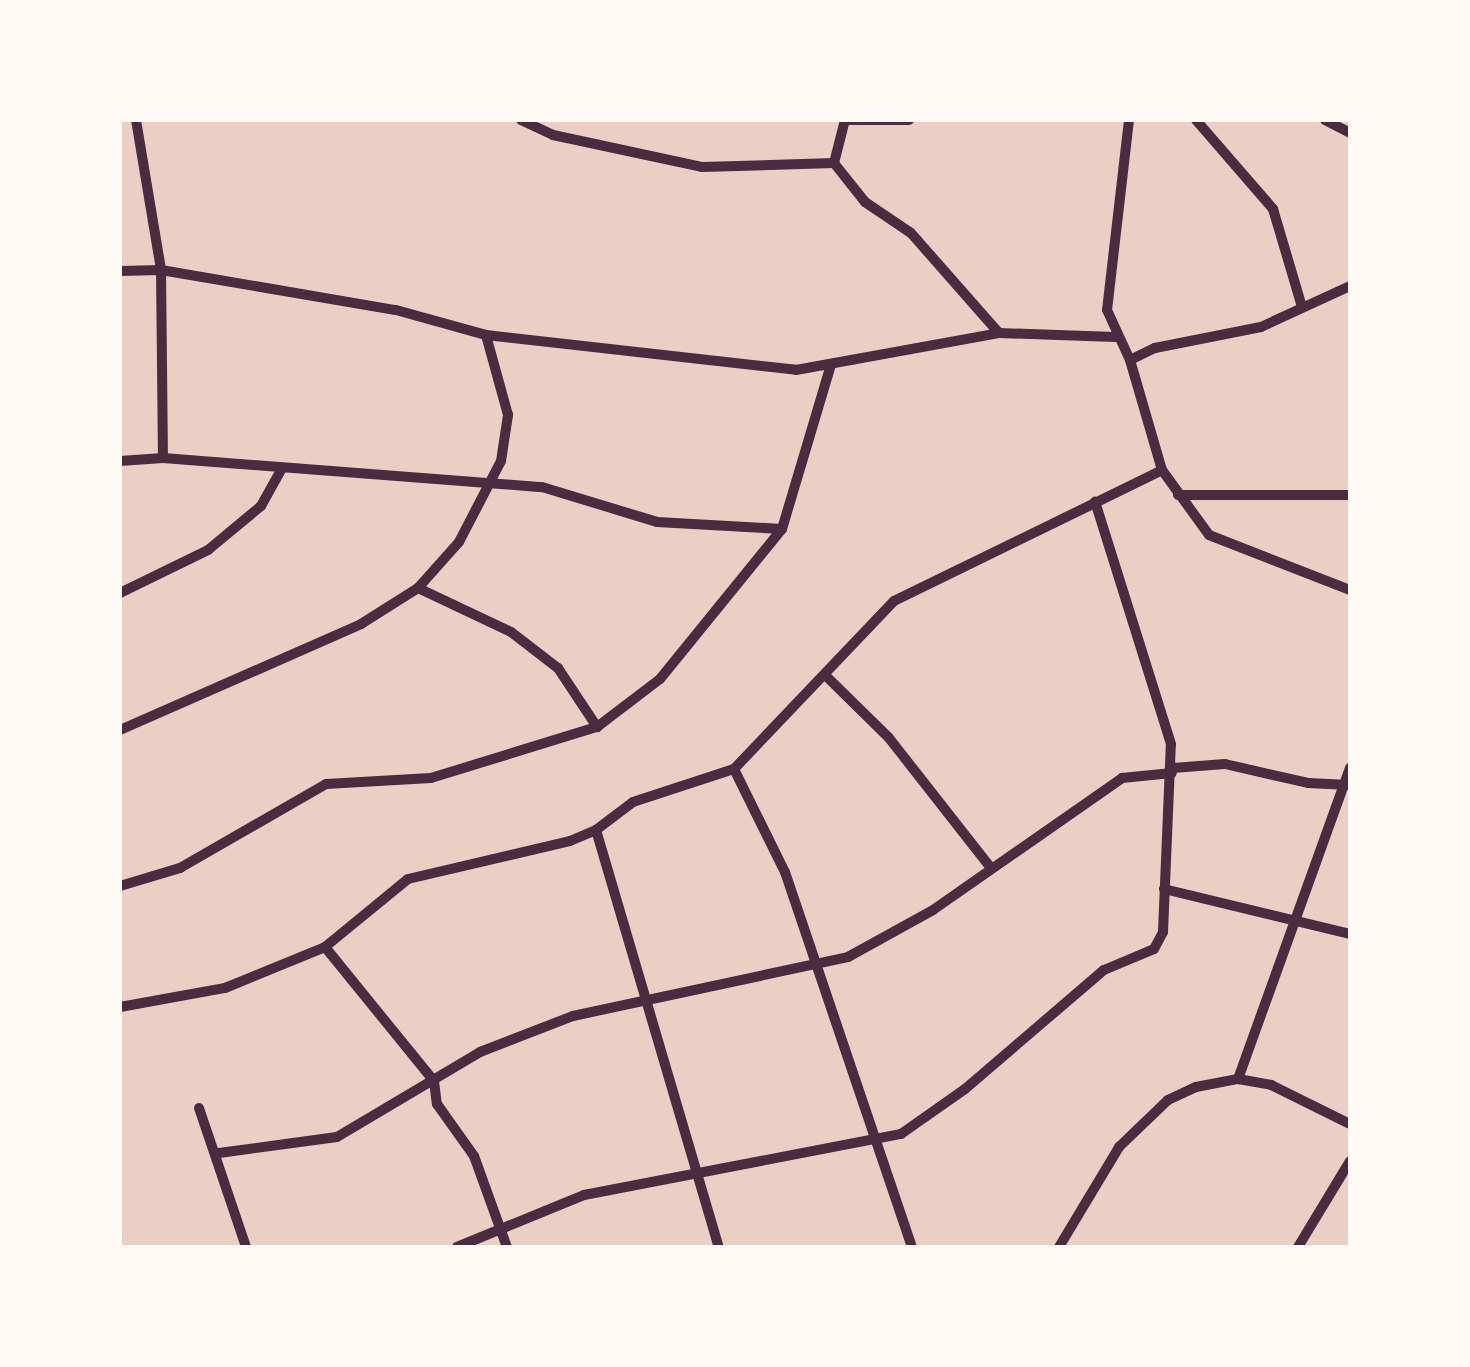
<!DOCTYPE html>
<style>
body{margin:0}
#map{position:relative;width:1470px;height:1367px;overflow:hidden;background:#f7e1d7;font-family:"Sofia Sans Condensed",sans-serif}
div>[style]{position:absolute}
.green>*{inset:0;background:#ebcfc5}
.minor>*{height:10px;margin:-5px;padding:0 5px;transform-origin:5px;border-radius:5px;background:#4a2c40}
span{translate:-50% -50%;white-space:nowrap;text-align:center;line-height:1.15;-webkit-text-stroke:9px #fffaf5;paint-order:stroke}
.frame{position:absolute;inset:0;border:122px solid #fffaf5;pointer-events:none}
</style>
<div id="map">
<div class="green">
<i style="clip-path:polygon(120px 120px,1350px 120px,1350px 1247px,120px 1247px)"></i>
</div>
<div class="minor">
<i style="left:136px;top:120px;width:152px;rotate:80.5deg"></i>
<i style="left:161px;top:270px;width:188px;rotate:89.4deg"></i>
<i style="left:521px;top:120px;width:35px;rotate:25deg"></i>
<i style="left:553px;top:135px;width:152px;rotate:12.1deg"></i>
<i style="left:702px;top:167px;width:132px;rotate:-1.7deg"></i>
<i style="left:834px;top:163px;width:50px;rotate:51.5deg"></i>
<i style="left:865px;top:202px;width:55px;rotate:34deg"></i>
<i style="left:911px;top:233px;width:133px;rotate:48.7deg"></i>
<i style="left:845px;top:120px;width:64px"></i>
<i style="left:1129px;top:120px;width:191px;rotate:96.6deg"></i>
<i style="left:1107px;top:310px;width:55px;rotate:65.3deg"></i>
<i style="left:1130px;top:360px;width:115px;rotate:73.8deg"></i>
<i style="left:1162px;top:470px;width:80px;rotate:54.1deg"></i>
<i style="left:1209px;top:535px;width:151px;rotate:21.3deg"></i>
<i style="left:1196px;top:120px;width:118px;rotate:49.1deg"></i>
<i style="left:1273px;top:209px;width:102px;rotate:73.5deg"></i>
<i style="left:1325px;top:120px;width:28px;rotate:27deg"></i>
<i style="left:834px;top:163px;width:44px;rotate:-75.7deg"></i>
<i style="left:120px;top:271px;width:41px;rotate:-1.4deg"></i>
<i style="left:161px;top:270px;width:238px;rotate:9.7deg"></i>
<i style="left:396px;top:310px;width:93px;rotate:15.5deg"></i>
<i style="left:486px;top:335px;width:312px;rotate:6.4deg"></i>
<i style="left:796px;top:370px;width:206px;rotate:-10.3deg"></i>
<i style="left:999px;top:333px;width:116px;rotate:2deg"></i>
<i style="left:1130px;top:360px;width:28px;rotate:-26deg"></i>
<i style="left:1155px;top:348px;width:108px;rotate:-11.2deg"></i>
<i style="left:1261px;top:327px;width:98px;rotate:-24.7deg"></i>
<i style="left:120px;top:461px;width:43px;rotate:-4deg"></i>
<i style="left:163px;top:458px;width:380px;rotate:4.4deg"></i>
<i style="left:542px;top:487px;width:120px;rotate:16.9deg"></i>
<i style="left:657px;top:522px;width:125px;rotate:3.2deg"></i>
<i style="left:1178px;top:495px;width:172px"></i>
<i style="left:418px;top:588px;width:103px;rotate:25.3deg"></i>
<i style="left:511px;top:632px;width:59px;rotate:37.5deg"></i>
<i style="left:558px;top:668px;width:71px;rotate:56.5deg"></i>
<i style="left:120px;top:593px;width:98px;rotate:-26deg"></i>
<i style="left:208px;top:550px;width:69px;rotate:-39.7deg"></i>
<i style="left:261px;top:506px;width:41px;rotate:-60.9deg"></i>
<i style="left:826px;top:676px;width:88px;rotate:44.5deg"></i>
<i style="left:889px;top:738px;width:165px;rotate:51.9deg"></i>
<i style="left:120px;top:730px;width:263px;rotate:-23.7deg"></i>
<i style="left:361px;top:624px;width:67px;rotate:-32.3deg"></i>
<i style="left:418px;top:588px;width:62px;rotate:-48.3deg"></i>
<i style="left:459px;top:542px;width:91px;rotate:-62.6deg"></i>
<i style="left:501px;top:461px;width:47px;rotate:-81.3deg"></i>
<i style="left:508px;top:415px;width:83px;rotate:-105.4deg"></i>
<i style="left:1173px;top:768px;width:52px;rotate:-4.4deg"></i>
<i style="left:1225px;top:764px;width:85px;rotate:12.9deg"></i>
<i style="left:1308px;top:783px;width:41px;rotate:2.8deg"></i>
<i style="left:734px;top:769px;width:115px;rotate:63.7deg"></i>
<i style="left:785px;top:872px;width:396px;rotate:71.3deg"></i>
<i style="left:596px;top:830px;width:435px;rotate:73.6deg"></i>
<i style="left:120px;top:886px;width:63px;rotate:-16.7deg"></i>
<i style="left:180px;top:868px;width:168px;rotate:-29.9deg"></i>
<i style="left:326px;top:784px;width:105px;rotate:-3.3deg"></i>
<i style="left:431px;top:778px;width:174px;rotate:-17.1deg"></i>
<i style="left:597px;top:727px;width:79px;rotate:-37.3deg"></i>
<i style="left:660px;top:679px;width:193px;rotate:-50.9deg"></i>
<i style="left:782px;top:529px;width:168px;rotate:-73.4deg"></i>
<i style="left:1164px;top:889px;width:191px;rotate:13.6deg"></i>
<i style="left:325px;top:947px;width:173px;rotate:50.9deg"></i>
<i style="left:434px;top:1081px;width:23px;rotate:83deg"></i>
<i style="left:437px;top:1104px;width:64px;rotate:54.6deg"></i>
<i style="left:474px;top:1156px;width:97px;rotate:70.1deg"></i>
<i style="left:120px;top:1007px;width:107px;rotate:-10.3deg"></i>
<i style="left:225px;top:988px;width:108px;rotate:-22.3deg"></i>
<i style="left:325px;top:947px;width:107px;rotate:-39.3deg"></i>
<i style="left:408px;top:879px;width:166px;rotate:-13.2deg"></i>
<i style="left:570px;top:841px;width:28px;rotate:-23deg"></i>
<i style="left:596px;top:830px;width:46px;rotate:-37.1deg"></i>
<i style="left:633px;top:802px;width:106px;rotate:-18.1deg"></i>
<i style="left:734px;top:769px;width:232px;rotate:-46.4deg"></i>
<i style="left:894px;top:601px;width:298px;rotate:-26deg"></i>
<i style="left:1238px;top:1079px;width:331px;rotate:-70.2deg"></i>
<i style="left:199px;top:1108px;width:147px;rotate:71.3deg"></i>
<i style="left:219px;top:1153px;width:119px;rotate:-7.7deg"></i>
<i style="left:337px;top:1137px;width:166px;rotate:-30.7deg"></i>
<i style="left:480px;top:1052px;width:100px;rotate:-21.2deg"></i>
<i style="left:573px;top:1016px;width:281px;rotate:-12.1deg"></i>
<i style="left:848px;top:957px;width:97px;rotate:-28.9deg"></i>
<i style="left:933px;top:910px;width:231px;rotate:-34.9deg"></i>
<i style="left:1122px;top:778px;width:50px;rotate:-5.7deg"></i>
<i style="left:457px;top:1247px;width:137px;rotate:-22.3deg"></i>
<i style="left:584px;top:1195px;width:323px;rotate:-10.9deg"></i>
<i style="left:901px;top:1134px;width:78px;rotate:-35.1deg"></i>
<i style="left:965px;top:1089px;width:183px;rotate:-40.6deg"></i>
<i style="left:1104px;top:970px;width:54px;rotate:-22.8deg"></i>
<i style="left:1154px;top:949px;width:19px;rotate:-62deg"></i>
<i style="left:1163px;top:932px;width:188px;rotate:-87.6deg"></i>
<i style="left:1171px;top:744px;width:254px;rotate:-107.4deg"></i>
<i style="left:1059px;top:1247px;width:117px;rotate:-59deg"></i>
<i style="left:1119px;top:1147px;width:68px;rotate:-43.8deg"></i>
<i style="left:1168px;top:1100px;width:31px;rotate:-25deg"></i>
<i style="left:1196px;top:1087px;width:43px;rotate:-10.8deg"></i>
<i style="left:1238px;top:1079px;width:34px;rotate:10deg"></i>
<i style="left:1271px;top:1085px;width:88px;rotate:26.3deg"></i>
<i style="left:1298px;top:1247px;width:100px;rotate:-58.8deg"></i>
</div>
<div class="frame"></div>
</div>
